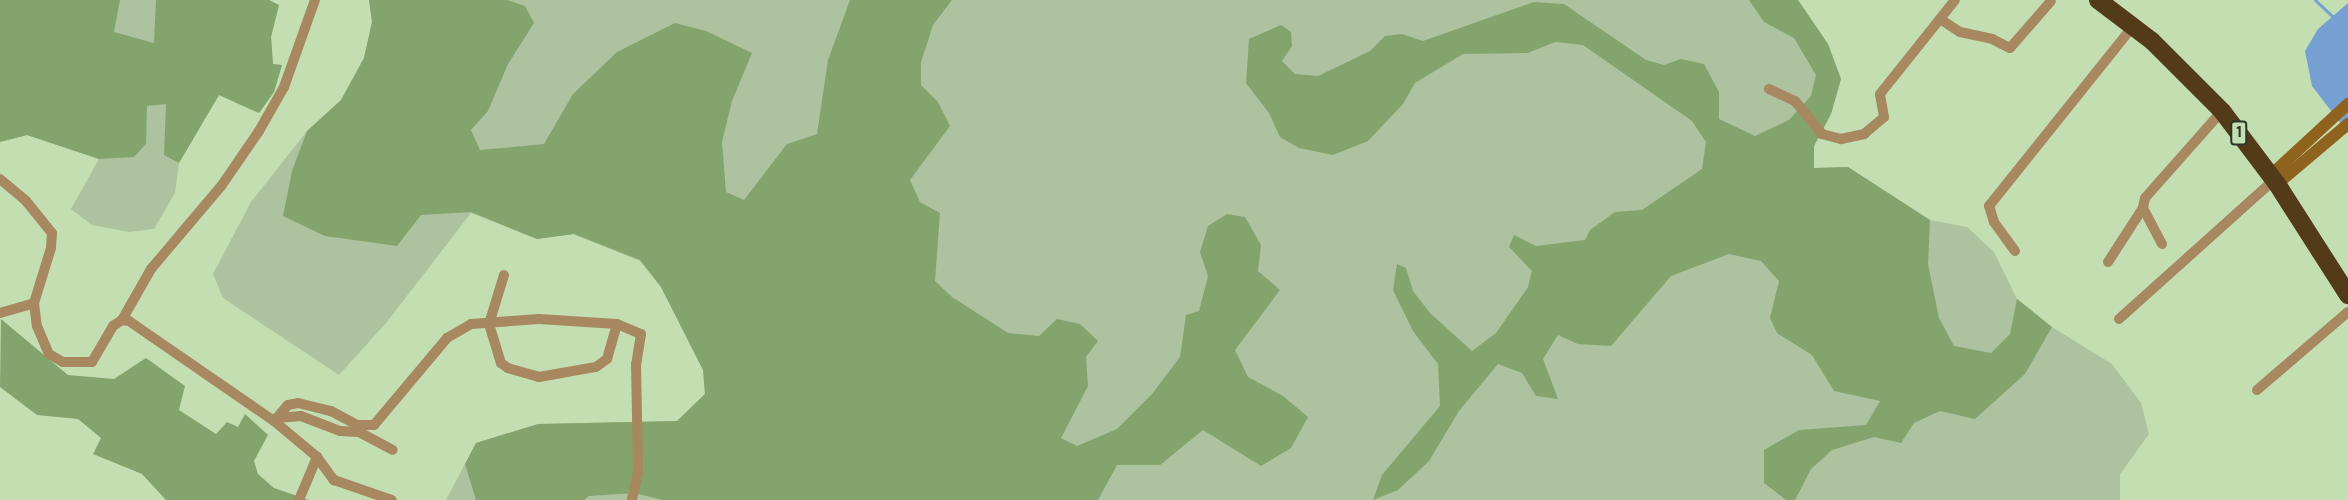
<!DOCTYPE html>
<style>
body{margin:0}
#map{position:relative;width:2348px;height:500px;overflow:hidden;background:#c3dfb2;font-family:"DM Sans",sans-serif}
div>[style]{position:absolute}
.green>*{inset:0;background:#adc29f}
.forest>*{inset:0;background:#83a46c}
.water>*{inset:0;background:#76a0d2}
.stream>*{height:3px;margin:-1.5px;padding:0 1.5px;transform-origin:1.5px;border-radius:1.5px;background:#76a0d2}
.street>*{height:10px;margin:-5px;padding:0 5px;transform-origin:5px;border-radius:5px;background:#a78861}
.secondary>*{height:12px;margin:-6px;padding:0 6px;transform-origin:6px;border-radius:6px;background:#8f621d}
.highway>*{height:18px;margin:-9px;padding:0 9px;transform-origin:9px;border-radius:9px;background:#533b1a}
span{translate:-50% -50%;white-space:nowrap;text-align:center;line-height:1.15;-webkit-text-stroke:4.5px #c3dfb2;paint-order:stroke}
.shield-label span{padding:2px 4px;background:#c3dfb2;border:2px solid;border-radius:4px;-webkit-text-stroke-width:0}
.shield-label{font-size:15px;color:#2b3624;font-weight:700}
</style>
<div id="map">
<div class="green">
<i style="clip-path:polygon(0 0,269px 0,279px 5px,271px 37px,273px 64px,282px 65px,274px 92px,259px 113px,219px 95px,179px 163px,175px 193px,154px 229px,129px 232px,92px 225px,71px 209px,99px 159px,27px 135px,0 142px)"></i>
<i style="clip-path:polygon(369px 0,1798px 0,1828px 44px,1841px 79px,1831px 114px,1814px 146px,1814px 168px,1848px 167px,1930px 220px,1967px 227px,1994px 252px,2017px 299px,2052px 327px,2112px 364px,2141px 403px,2149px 434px,2120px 474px,2120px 500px,446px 500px,476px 443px,538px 424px,677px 421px,705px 394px,703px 370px,661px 287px,640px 261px,573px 234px,537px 239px,471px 213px,386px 323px,339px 375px,223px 298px,213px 274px,251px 202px,307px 131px,341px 100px,364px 58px,372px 22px)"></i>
</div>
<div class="forest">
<i style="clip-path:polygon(0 0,120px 0,114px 32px,154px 43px,156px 0,269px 0,279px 5px,271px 37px,273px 64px,282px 65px,274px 92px,259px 113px,219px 95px,179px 163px,164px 155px,166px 104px,147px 106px,146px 144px,134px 157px,99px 159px,27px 135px,0 142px)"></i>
<i style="clip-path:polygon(369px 0,507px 0,525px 6px,534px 23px,508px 64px,488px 111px,471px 130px,480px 150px,544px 144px,573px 94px,617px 52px,675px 23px,706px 31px,752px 53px,732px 101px,722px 142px,726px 192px,744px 200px,787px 144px,817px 134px,828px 60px,850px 0,952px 0,933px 25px,921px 62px,921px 85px,938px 102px,950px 126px,910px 180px,920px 202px,940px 213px,935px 281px,952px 297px,1008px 333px,1039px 336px,1057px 319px,1080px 324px,1098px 341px,1086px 357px,1088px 386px,1061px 438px,1077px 446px,1117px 429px,1152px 394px,1180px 357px,1186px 315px,1199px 311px,1208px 276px,1200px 252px,1208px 226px,1227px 214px,1245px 217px,1261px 245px,1258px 271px,1280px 290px,1235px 350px,1248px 377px,1283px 396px,1308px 417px,1291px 448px,1261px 466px,1203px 430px,1160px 465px,1117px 465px,1098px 500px,662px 500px,635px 493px,589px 496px,584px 500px,476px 500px,465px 464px,476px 443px,538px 424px,677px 421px,705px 394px,703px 370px,661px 287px,640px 260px,574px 234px,537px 239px,471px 212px,421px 215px,397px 246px,325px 236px,283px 216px,292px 171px,307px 131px,341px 100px,364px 58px,372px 22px)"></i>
<i style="clip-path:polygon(1749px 0,1798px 0,1828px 44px,1841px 79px,1831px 114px,1814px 146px,1814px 168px,1848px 167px,1930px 220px,1928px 264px,1939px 318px,1954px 346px,1991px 353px,2010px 334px,2017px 299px,2052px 327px,2025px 374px,1975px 419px,1940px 411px,1914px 423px,1901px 443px,1874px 437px,1832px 450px,1811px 469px,1795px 500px,1786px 500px,1764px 483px,1764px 450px,1799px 430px,1866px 425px,1880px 401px,1834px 391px,1812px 355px,1777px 333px,1770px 318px,1779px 281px,1761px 261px,1729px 254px,1671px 276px,1611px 346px,1578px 344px,1558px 335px,1543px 359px,1558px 399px,1536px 396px,1522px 373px,1498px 364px,1459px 411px,1429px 461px,1398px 490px,1373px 500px,1382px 475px,1440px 406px,1438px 364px,1413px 331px,1393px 290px,1397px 264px,1406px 268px,1413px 291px,1430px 313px,1472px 351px,1496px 333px,1528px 287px,1532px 271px,1509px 247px,1514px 235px,1536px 246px,1585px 240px,1590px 230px,1615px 212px,1642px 210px,1702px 169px,1706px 142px,1692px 121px,1583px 45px,1555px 42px,1528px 53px,1463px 54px,1415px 83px,1403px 104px,1368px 141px,1333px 155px,1299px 148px,1280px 137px,1269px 113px,1246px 83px,1249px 39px,1281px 25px,1291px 32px,1292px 46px,1282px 61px,1295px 74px,1318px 76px,1370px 51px,1385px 36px,1402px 34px,1423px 41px,1534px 2px,1564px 4px,1646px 60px,1664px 65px,1681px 59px,1704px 64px,1719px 92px,1719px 119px,1755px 136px,1789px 120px,1811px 96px,1816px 75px,1794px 38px,1764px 22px)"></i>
<i style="clip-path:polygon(1px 319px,68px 375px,114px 379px,146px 358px,185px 386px,179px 410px,216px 434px,227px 422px,238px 427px,245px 414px,268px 435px,254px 461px,258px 474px,274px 488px,309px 500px,166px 500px,142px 474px,93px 454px,101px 438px,78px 419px,37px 415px,0 387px)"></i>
</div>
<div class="water">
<i style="clip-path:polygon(2348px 3px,2348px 133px,2312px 86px,2305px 51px,2318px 29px)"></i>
</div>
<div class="stream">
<i style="left:2315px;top:0;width:25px;rotate:43deg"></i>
</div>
<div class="street">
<i style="left:1940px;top:19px;width:24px;rotate:33deg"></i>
<i style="left:1960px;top:32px;width:33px;rotate:12deg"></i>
<i style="left:1992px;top:39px;width:20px;rotate:27deg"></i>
<i style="left:2010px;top:48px;width:62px;rotate:-48.9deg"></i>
<i style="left:1769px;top:89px;width:29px;rotate:25deg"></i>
<i style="left:1795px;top:101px;width:43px;rotate:50.7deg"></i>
<i style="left:1822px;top:134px;width:20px;rotate:15deg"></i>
<i style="left:1841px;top:139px;width:24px;rotate:-12deg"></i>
<i style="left:1864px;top:134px;width:26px;rotate:-40deg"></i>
<i style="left:1884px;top:117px;width:23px;rotate:-100deg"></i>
<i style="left:1880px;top:94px;width:120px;rotate:-51.4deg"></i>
<i style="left:0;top:179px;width:34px;rotate:40deg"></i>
<i style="left:26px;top:201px;width:41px;rotate:50.9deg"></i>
<i style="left:52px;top:233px;width:15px;rotate:94deg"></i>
<i style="left:51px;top:248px;width:58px;rotate:107.2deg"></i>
<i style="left:34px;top:303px;width:23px;rotate:83deg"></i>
<i style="left:37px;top:326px;width:30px;rotate:67deg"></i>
<i style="left:49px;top:354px;width:16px;rotate:30deg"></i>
<i style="left:63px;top:362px;width:29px"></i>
<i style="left:92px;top:362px;width:42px;rotate:-59.7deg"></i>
<i style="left:113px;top:326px;width:11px;rotate:-34deg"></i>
<i style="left:122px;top:320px;width:7px;rotate:8deg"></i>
<i style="left:129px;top:321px;width:176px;rotate:34.6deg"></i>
<i style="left:274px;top:421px;width:56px;rotate:39.9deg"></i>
<i style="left:317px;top:457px;width:29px;rotate:54deg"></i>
<i style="left:334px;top:480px;width:61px;rotate:19deg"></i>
<i style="left:2162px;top:244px;width:41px;rotate:-117.8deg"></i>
<i style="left:2143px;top:208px;width:10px;rotate:-79deg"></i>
<i style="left:2145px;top:198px;width:116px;rotate:-48.5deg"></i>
<i style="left:2015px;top:251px;width:36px;rotate:-126deg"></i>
<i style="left:1994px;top:222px;width:17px;rotate:-107deg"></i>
<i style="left:1989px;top:206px;width:231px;rotate:-51.3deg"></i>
<i style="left:2108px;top:262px;width:64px;rotate:-57.1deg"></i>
<i style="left:504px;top:275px;width:51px;rotate:107deg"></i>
<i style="left:489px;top:324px;width:41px;rotate:72.9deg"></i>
<i style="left:501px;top:363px;width:9px;rotate:36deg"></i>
<i style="left:508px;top:368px;width:32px;rotate:16deg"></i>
<i style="left:539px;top:377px;width:58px;rotate:-10deg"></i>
<i style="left:596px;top:367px;width:14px;rotate:-36deg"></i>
<i style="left:607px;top:359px;width:36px;rotate:-74deg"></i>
<i style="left:0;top:313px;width:35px;rotate:-16deg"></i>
<i style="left:2119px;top:319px;width:208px;rotate:-41.9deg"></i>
<i style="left:122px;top:320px;width:59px;rotate:-60.4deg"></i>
<i style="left:151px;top:269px;width:110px;rotate:-49.8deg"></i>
<i style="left:222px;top:185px;width:65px;rotate:-55.6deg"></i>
<i style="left:259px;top:131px;width:51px;rotate:-60.4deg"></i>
<i style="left:284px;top:87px;width:92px;rotate:-70.4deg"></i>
<i style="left:2257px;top:390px;width:120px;rotate:-40.6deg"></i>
<i style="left:277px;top:418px;width:24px;rotate:-5deg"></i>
<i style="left:301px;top:416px;width:42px;rotate:21deg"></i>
<i style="left:340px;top:431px;width:19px;rotate:3deg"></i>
<i style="left:359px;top:432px;width:38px;rotate:28deg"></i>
<i style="left:274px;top:421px;width:21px;rotate:-49deg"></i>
<i style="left:288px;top:405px;width:10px;rotate:-11deg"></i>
<i style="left:298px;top:403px;width:34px;rotate:14deg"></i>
<i style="left:331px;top:411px;width:30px;rotate:28deg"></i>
<i style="left:357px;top:425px;width:17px"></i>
<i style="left:374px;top:425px;width:114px;rotate:-50deg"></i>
<i style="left:447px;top:338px;width:28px;rotate:-30deg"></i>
<i style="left:471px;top:324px;width:68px;rotate:-4.2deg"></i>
<i style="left:539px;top:319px;width:78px;rotate:3.7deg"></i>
<i style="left:617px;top:324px;width:26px;rotate:23deg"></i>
<i style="left:641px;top:334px;width:30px;rotate:99deg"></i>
<i style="left:636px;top:364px;width:109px;rotate:88.9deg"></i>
<i style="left:638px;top:473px;width:28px;rotate:103deg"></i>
<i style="left:299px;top:500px;width:47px;rotate:-67.3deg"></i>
</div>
<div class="secondary">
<i style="left:2271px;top:175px;width:105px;rotate:-42.7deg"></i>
<i style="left:2277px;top:184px;width:93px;rotate:-40.2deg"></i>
</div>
<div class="highway">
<i style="left:2098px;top:0;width:68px;rotate:37.2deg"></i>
<i style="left:2152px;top:41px;width:99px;rotate:45deg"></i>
<i style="left:2222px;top:111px;width:91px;rotate:53deg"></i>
<i style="left:2277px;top:184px;width:132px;rotate:57.4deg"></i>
</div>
<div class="shield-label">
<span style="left:2239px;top:133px">1</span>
</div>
</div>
